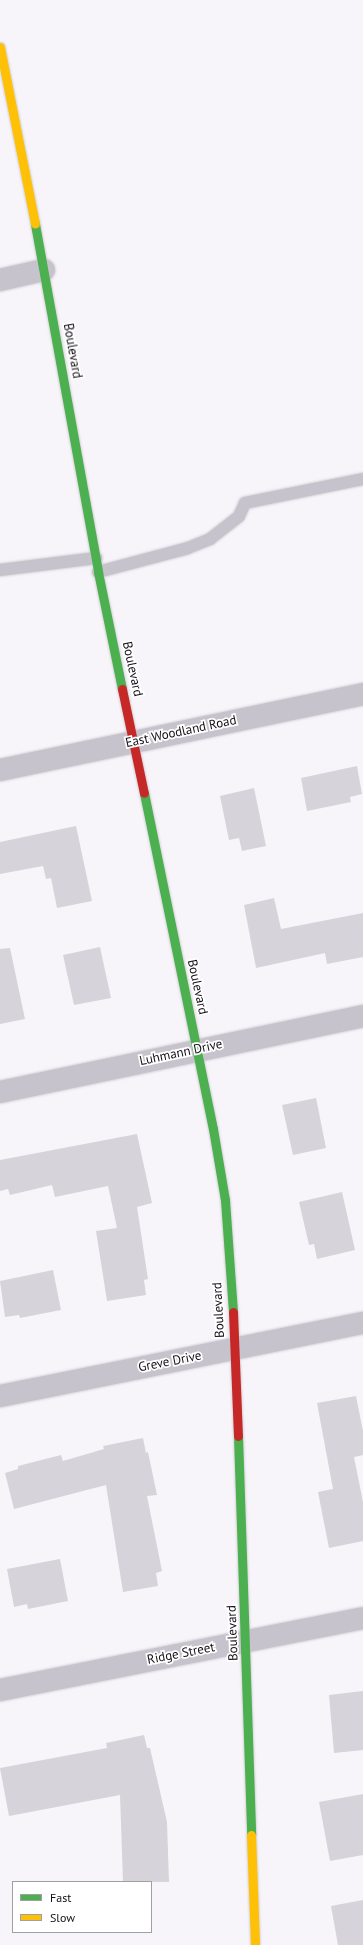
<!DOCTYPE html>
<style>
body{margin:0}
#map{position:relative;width:363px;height:1945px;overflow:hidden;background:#f7f5fa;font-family:"PT Sans",sans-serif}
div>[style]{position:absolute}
.building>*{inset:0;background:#d6d3da}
.roads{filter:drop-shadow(0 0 1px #d3d1d5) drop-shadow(0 0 1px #d3d1d5)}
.lane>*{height:12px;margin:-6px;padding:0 6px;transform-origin:6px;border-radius:6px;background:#c7c3cd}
.street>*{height:22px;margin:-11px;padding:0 11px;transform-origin:11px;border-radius:11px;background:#c7c3cd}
.fast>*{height:9px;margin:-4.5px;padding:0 4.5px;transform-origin:4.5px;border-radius:4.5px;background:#4caf50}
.slow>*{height:9px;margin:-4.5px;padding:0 4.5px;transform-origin:4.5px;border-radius:4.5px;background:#ffc107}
.jam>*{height:9px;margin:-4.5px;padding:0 4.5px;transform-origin:4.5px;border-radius:4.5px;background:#c62828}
span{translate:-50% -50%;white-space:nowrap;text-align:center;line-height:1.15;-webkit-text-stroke:3.5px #fff;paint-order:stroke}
.street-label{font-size:13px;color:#131017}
.legend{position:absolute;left:12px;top:1881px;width:140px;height:52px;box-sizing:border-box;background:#fff;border:1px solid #a19fa2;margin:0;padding:5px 7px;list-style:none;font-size:12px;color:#131017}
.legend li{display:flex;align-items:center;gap:8px;height:20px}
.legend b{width:20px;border:1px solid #a19fa2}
</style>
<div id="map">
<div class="building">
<i style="clip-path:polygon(357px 766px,362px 794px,350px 797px,351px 802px,307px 811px,301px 778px)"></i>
<i style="clip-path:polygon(254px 788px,266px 846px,242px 851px,239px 838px,229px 840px,220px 796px)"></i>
<i style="clip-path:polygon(76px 826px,92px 901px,57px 908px,51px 878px,46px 879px,43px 866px,0 874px,0 842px)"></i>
<i style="clip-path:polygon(274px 898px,281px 929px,363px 913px,363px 957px,327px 964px,325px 953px,256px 968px,244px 905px)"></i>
<i style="clip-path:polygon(100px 947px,111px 998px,74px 1005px,63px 955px)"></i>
<i style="clip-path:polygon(10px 948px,25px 1019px,0 1024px,0 949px)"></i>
<i style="clip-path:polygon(316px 1098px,326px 1148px,293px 1155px,282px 1105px)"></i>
<i style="clip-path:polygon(137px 1134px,152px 1203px,137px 1207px,148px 1279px,144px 1280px,146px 1295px,107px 1301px,96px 1231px,117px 1228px,108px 1186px,55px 1197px,52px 1185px,10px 1195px,8px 1189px,0 1191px,0 1160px)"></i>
<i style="clip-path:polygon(342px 1192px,355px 1250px,317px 1259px,314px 1244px,309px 1245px,299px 1202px)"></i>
<i style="clip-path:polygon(53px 1270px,61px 1310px,20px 1318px,19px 1315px,5px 1317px,0 1281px)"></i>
<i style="clip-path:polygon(356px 1396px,363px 1431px,363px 1455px,354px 1457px,363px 1502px,363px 1541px,329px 1548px,318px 1492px,333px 1489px,317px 1403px)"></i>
<i style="clip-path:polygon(143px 1438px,146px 1453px,148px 1452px,157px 1495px,147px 1496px,162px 1571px,156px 1573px,158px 1586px,123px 1592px,106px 1485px,14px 1509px,5px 1473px,18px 1469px,18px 1466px,61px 1455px,63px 1461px,104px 1449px,103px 1446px)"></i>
<i style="clip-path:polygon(60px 1559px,68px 1601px,28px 1609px,27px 1604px,14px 1607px,7px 1569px)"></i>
<i style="clip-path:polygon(363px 1691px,363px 1750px,334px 1753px,329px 1695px)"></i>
<i style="clip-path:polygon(144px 1735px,147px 1748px,150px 1748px,167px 1822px,169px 1882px,123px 1882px,120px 1795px,9px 1816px,0 1768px,107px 1748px,106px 1743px)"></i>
<i style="clip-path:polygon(363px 1794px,363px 1855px,330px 1861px,319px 1802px)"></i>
<i style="clip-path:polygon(363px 1900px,363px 1945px,338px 1945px,331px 1906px)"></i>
</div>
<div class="roads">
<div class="lane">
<i style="left:0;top:570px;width:97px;rotate:-7.1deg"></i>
<i style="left:98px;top:572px;width:93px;rotate:-14.9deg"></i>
<i style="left:188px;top:548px;width:24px;rotate:-22deg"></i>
<i style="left:210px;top:539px;width:37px;rotate:-38deg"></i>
<i style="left:239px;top:516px;width:14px;rotate:-65deg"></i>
<i style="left:245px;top:503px;width:120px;rotate:-11.5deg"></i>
</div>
<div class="street">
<i style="left:0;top:280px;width:45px;rotate:-12.8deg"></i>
<i style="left:0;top:770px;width:371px;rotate:-11.8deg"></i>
<i style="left:0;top:1092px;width:371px;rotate:-11.8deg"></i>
<i style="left:0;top:1396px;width:370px;rotate:-11.4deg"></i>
<i style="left:0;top:1690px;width:370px;rotate:-11.2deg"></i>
</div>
<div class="fast">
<i style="left:35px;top:224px;width:354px;rotate:79.7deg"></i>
<i style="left:98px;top:572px;width:119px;rotate:78.4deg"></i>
<i style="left:144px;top:793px;width:343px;rotate:78.4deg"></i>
<i style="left:213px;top:1129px;width:72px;rotate:80.4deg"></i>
<i style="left:225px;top:1200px;width:112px;rotate:85.9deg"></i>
<i style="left:238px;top:1436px;width:399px;rotate:88.1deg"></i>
</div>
<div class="slow">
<i style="left:0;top:47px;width:180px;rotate:78.8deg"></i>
<i style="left:251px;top:1835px;width:110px;rotate:87.9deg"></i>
</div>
<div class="jam">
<i style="left:122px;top:689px;width:106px;rotate:78.1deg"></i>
<i style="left:233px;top:1312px;width:124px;rotate:87.7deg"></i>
</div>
</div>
<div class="street-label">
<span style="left:72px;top:351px;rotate:80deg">Boulevard</span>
<span style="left:132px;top:669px;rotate:78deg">Boulevard</span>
<span style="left:181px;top:732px;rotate:-12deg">East Woodland Road</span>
<span style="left:197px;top:987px;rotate:78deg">Boulevard</span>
<span style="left:181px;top:1053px;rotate:-12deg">Luhmann Drive</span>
<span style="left:219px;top:1310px;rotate:-93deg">Boulevard</span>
<span style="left:170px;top:1362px;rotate:-11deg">Greve Drive</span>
<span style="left:233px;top:1633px;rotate:-92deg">Boulevard</span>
<span style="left:181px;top:1654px;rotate:-11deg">Ridge Street</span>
</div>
<ul class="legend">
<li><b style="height:5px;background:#4caf50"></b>Fast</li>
<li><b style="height:5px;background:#ffc107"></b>Slow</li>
</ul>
</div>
